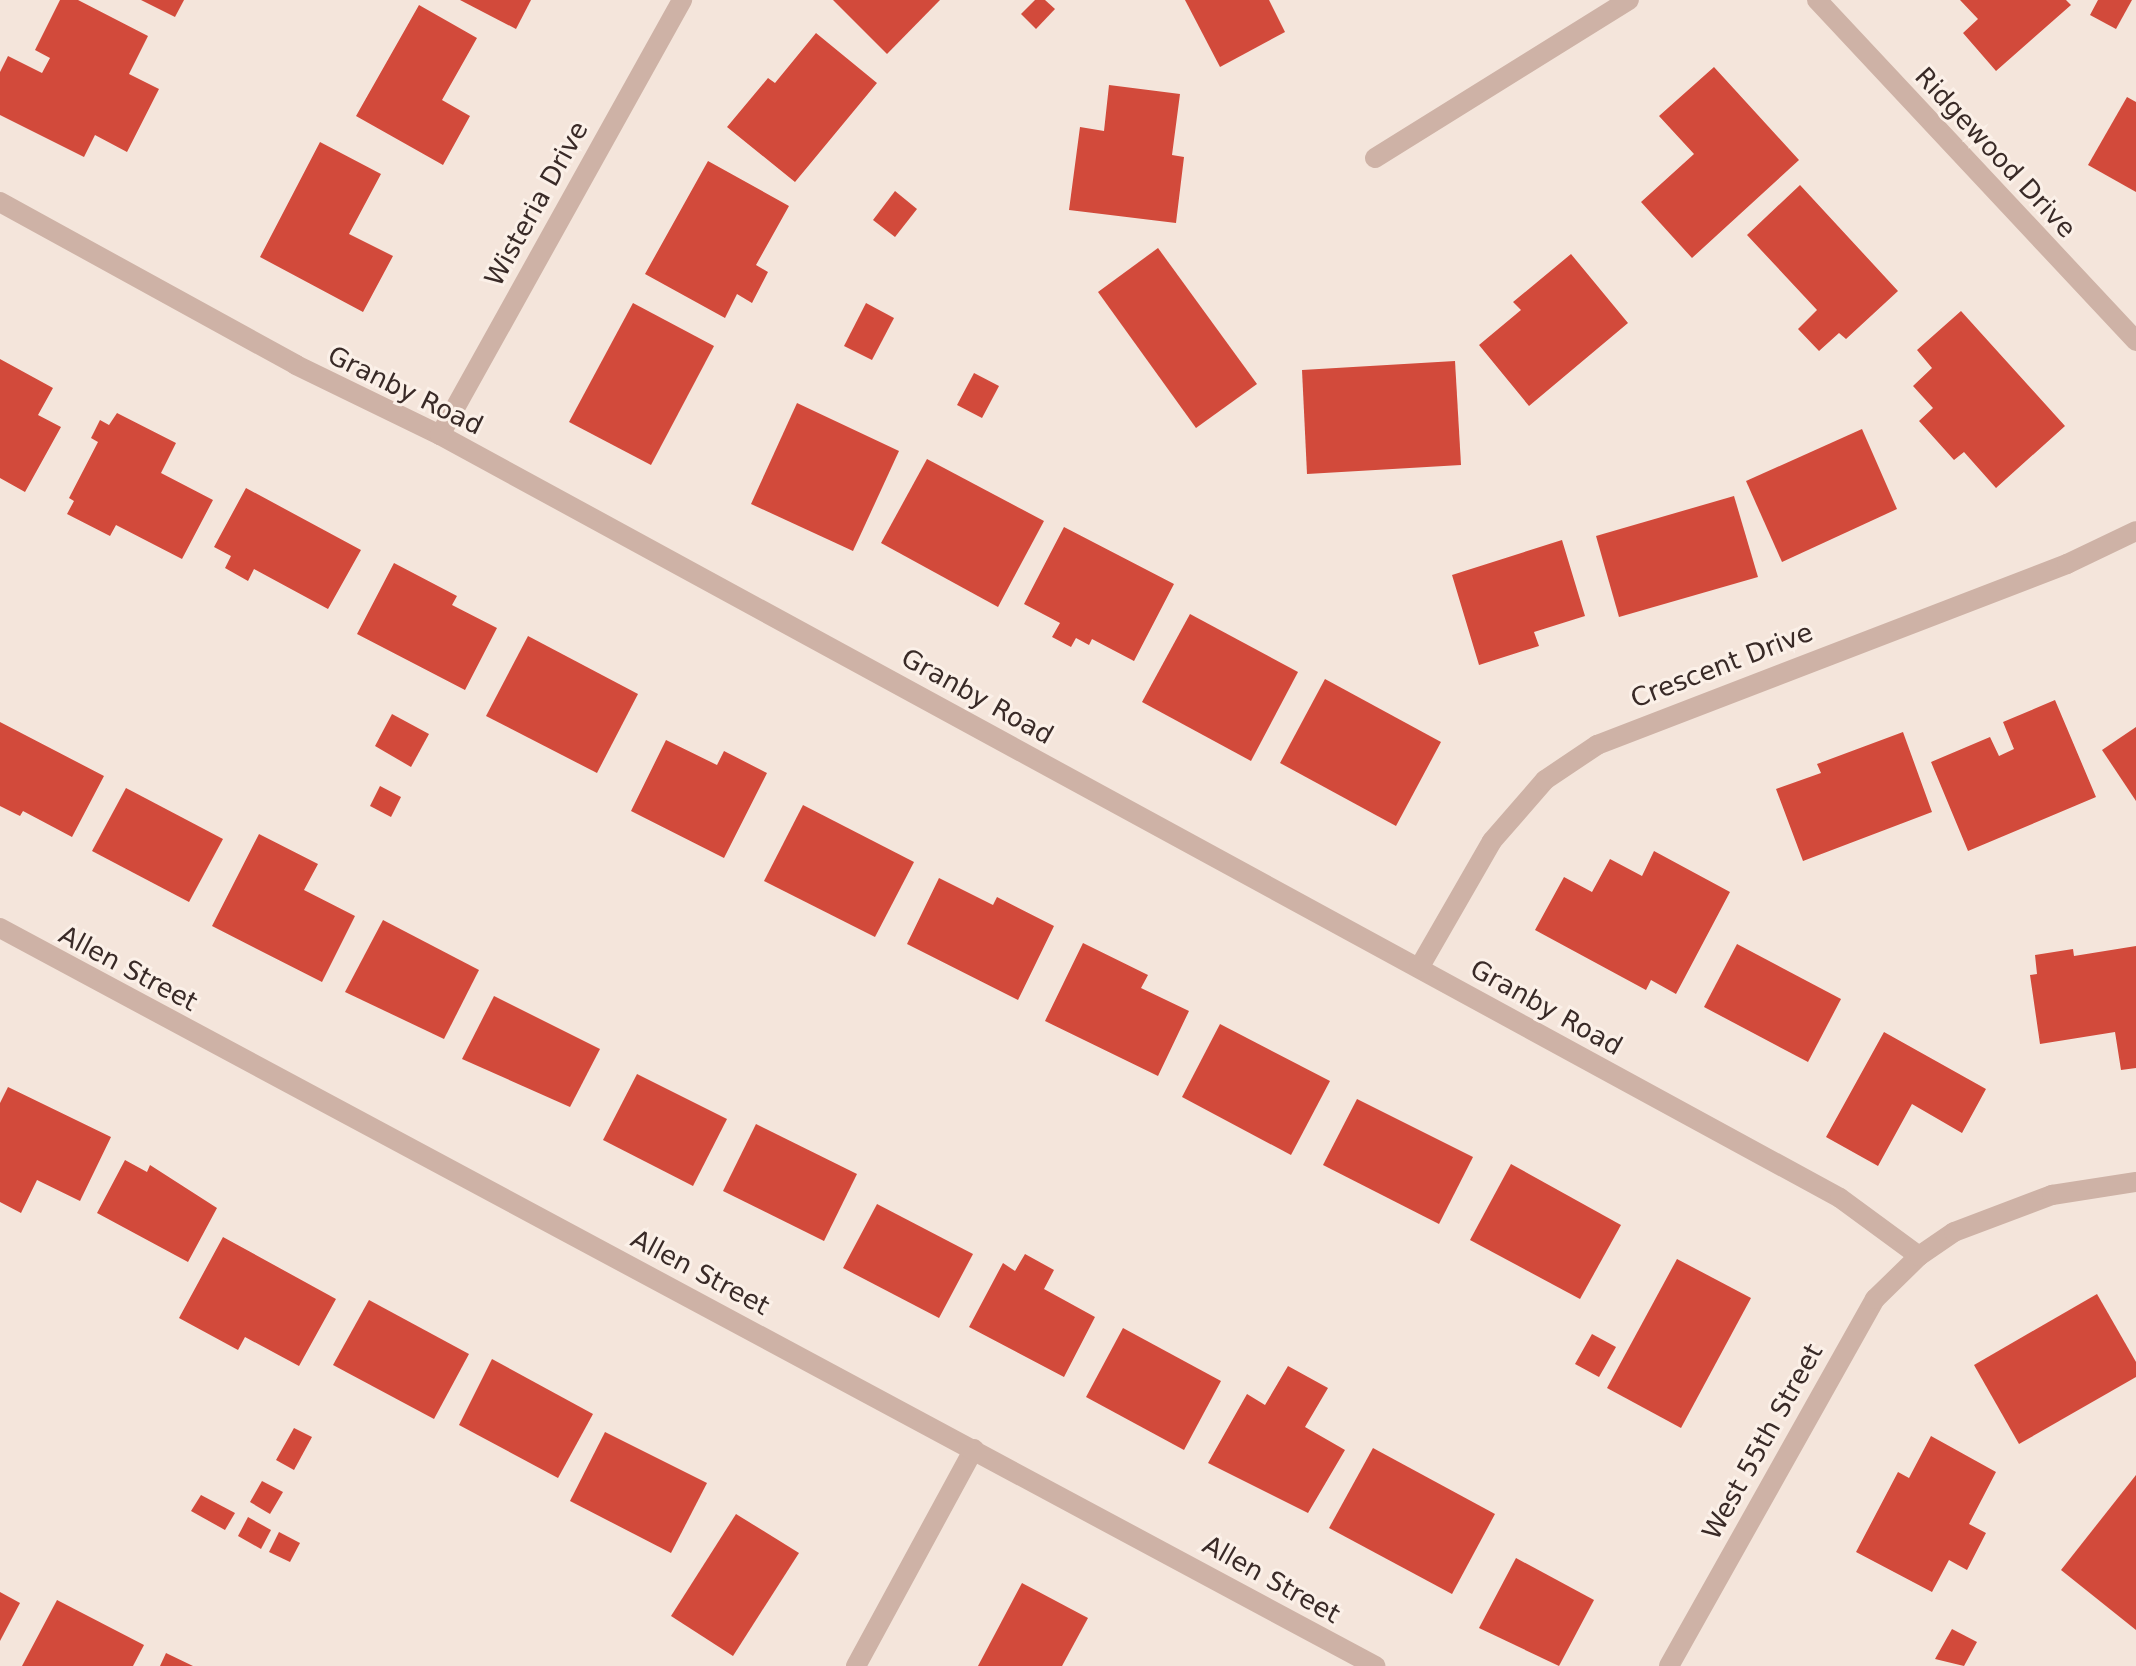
<!DOCTYPE html>
<style>
body{margin:0}
#map{position:relative;width:2136px;height:1666px;overflow:hidden;background:#f4e5db;font-family:"DejaVu Sans",sans-serif}
div>[style]{position:absolute}
.building>*{inset:0;background:#d24a3b}
.minor>*{height:20px;margin:-10px;padding:0 10px;transform-origin:10px;border-radius:10px;background:#ceb2a6}
.tertiary>*{height:20px;margin:-10px;padding:0 10px;transform-origin:10px;border-radius:10px;background:#ceb2a6}
span{translate:-50% -50%;white-space:nowrap;text-align:center;line-height:1.15;-webkit-text-stroke:6px #fbf0e8;paint-order:stroke}
.street-label{font-size:26px;color:#392a27}
</style>
<div id="map">
<div class="building">
<i style="clip-path:polygon(60px 0,78px 0,148px 36px,129px 74px,159px 89px,127px 152px,95px 135px,84px 157px,0 115px,0 72px,8px 56px,42px 73px,50px 58px,35px 50px)"></i>
<i style="clip-path:polygon(141px 0,184px 0,175px 17px)"></i>
<i style="clip-path:polygon(460px 0,531px 0,516px 29px)"></i>
<i style="clip-path:polygon(833px 0,940px 0,887px 54px)"></i>
<i style="clip-path:polygon(1035px 0,1045px 0,1055px 9px,1036px 29px,1021px 14px)"></i>
<i style="clip-path:polygon(1185px 0,1269px 0,1285px 32px,1220px 67px)"></i>
<i style="clip-path:polygon(1960px 0,2066px 0,2071px 5px,1996px 71px,1963px 33px,1978px 19px)"></i>
<i style="clip-path:polygon(2098px 0,2132px 0,2116px 29px,2090px 15px)"></i>
<i style="clip-path:polygon(419px 5px,477px 38px,442px 100px,470px 116px,443px 165px,356px 116px)"></i>
<i style="clip-path:polygon(816px 33px,877px 83px,795px 182px,727px 127px,768px 78px,775px 83px)"></i>
<i style="clip-path:polygon(1714px 67px,1799px 160px,1692px 258px,1641px 202px,1694px 154px,1659px 116px)"></i>
<i style="clip-path:polygon(1109px 85px,1180px 94px,1172px 155px,1184px 157px,1176px 223px,1069px 210px,1080px 127px,1104px 131px)"></i>
<i style="clip-path:polygon(2127px 97px,2136px 102px,2136px 192px,2088px 165px)"></i>
<i style="clip-path:polygon(320px 142px,381px 174px,349px 234px,393px 256px,363px 312px,260px 257px)"></i>
<i style="clip-path:polygon(708px 161px,789px 206px,756px 265px,768px 272px,752px 303px,737px 294px,725px 318px,645px 274px)"></i>
<i style="clip-path:polygon(1800px 185px,1898px 291px,1846px 339px,1839px 333px,1819px 351px,1798px 329px,1817px 310px,1747px 235px)"></i>
<i style="clip-path:polygon(895px 191px,917px 209px,895px 237px,873px 220px)"></i>
<i style="clip-path:polygon(1158px 248px,1257px 384px,1196px 428px,1098px 292px)"></i>
<i style="clip-path:polygon(1571px 254px,1628px 323px,1529px 406px,1479px 345px,1521px 310px,1513px 302px)"></i>
<i style="clip-path:polygon(633px 303px,714px 346px,651px 465px,569px 422px)"></i>
<i style="clip-path:polygon(866px 303px,894px 318px,872px 360px,844px 346px)"></i>
<i style="clip-path:polygon(1961px 311px,2065px 426px,1996px 488px,1964px 452px,1954px 460px,1919px 421px,1933px 408px,1913px 386px,1932px 368px,1917px 350px)"></i>
<i style="clip-path:polygon(0 359px,53px 388px,38px 415px,61px 427px,25px 492px,0 478px)"></i>
<i style="clip-path:polygon(1455px 361px,1461px 465px,1307px 474px,1302px 370px)"></i>
<i style="clip-path:polygon(974px 373px,999px 386px,982px 418px,957px 405px)"></i>
<i style="clip-path:polygon(797px 403px,899px 451px,853px 551px,751px 504px)"></i>
<i style="clip-path:polygon(117px 413px,176px 443px,161px 473px,213px 500px,182px 559px,116px 525px,110px 536px,67px 514px,74px 501px,69px 498px,98px 442px,91px 438px,100px 420px,109px 425px)"></i>
<i style="clip-path:polygon(1862px 429px,1897px 509px,1782px 562px,1746px 481px)"></i>
<i style="clip-path:polygon(927px 459px,1044px 521px,998px 607px,881px 543px)"></i>
<i style="clip-path:polygon(246px 488px,361px 550px,328px 609px,254px 569px,248px 581px,225px 568px,231px 556px,214px 547px)"></i>
<i style="clip-path:polygon(1734px 496px,1758px 577px,1619px 617px,1596px 536px)"></i>
<i style="clip-path:polygon(1064px 527px,1174px 584px,1134px 661px,1092px 639px,1089px 645px,1076px 638px,1071px 647px,1052px 637px,1060px 623px,1024px 604px)"></i>
<i style="clip-path:polygon(1562px 540px,1585px 616px,1534px 632px,1539px 646px,1479px 665px,1452px 575px)"></i>
<i style="clip-path:polygon(394px 563px,457px 596px,452px 605px,497px 628px,465px 690px,357px 634px)"></i>
<i style="clip-path:polygon(1190px 614px,1298px 672px,1251px 761px,1142px 702px)"></i>
<i style="clip-path:polygon(528px 636px,638px 694px,597px 773px,486px 716px)"></i>
<i style="clip-path:polygon(1325px 679px,1441px 742px,1396px 826px,1280px 763px)"></i>
<i style="clip-path:polygon(2055px 700px,2096px 797px,1968px 851px,1931px 762px,1990px 737px,1999px 756px,2014px 749px,2003px 722px)"></i>
<i style="clip-path:polygon(392px 714px,429px 734px,411px 767px,375px 746px)"></i>
<i style="clip-path:polygon(0 722px,104px 776px,72px 837px,23px 811px,20px 816px,0 806px)"></i>
<i style="clip-path:polygon(2136px 727px,2136px 801px,2102px 750px)"></i>
<i style="clip-path:polygon(1903px 732px,1932px 812px,1803px 861px,1776px 789px,1821px 773px,1817px 764px)"></i>
<i style="clip-path:polygon(666px 740px,717px 765px,724px 751px,767px 773px,724px 858px,631px 811px)"></i>
<i style="clip-path:polygon(380px 786px,401px 797px,391px 817px,370px 806px)"></i>
<i style="clip-path:polygon(126px 788px,223px 839px,189px 902px,92px 851px)"></i>
<i style="clip-path:polygon(803px 805px,914px 862px,875px 937px,764px 881px)"></i>
<i style="clip-path:polygon(259px 834px,318px 864px,304px 890px,355px 916px,322px 982px,212px 926px)"></i>
<i style="clip-path:polygon(1654px 851px,1730px 892px,1676px 994px,1651px 980px,1646px 990px,1535px 930px,1564px 877px,1592px 892px,1610px 859px,1642px 876px)"></i>
<i style="clip-path:polygon(939px 878px,993px 905px,997px 897px,1054px 926px,1018px 1000px,907px 944px)"></i>
<i style="clip-path:polygon(383px 920px,479px 970px,444px 1039px,345px 992px)"></i>
<i style="clip-path:polygon(1083px 943px,1148px 975px,1141px 988px,1189px 1011px,1158px 1076px,1045px 1021px)"></i>
<i style="clip-path:polygon(1737px 944px,1841px 999px,1808px 1062px,1704px 1007px)"></i>
<i style="clip-path:polygon(2136px 946px,2136px 1068px,2121px 1070px,2115px 1032px,2040px 1044px,2030px 975px,2037px 974px,2035px 955px,2073px 949px,2074px 956px)"></i>
<i style="clip-path:polygon(494px 996px,600px 1049px,570px 1107px,462px 1059px)"></i>
<i style="clip-path:polygon(1220px 1024px,1330px 1081px,1291px 1155px,1182px 1097px)"></i>
<i style="clip-path:polygon(1884px 1032px,1986px 1089px,1962px 1133px,1912px 1104px,1878px 1166px,1826px 1137px)"></i>
<i style="clip-path:polygon(637px 1074px,727px 1119px,693px 1186px,603px 1140px)"></i>
<i style="clip-path:polygon(8px 1087px,111px 1137px,80px 1201px,37px 1180px,21px 1213px,0 1202px,0 1103px)"></i>
<i style="clip-path:polygon(1357px 1099px,1473px 1157px,1439px 1224px,1323px 1165px)"></i>
<i style="clip-path:polygon(756px 1124px,857px 1174px,824px 1241px,723px 1191px)"></i>
<i style="clip-path:polygon(125px 1160px,147px 1172px,150px 1165px,217px 1208px,188px 1262px,97px 1213px)"></i>
<i style="clip-path:polygon(1511px 1164px,1621px 1225px,1580px 1299px,1470px 1240px)"></i>
<i style="clip-path:polygon(877px 1204px,973px 1254px,939px 1318px,843px 1268px)"></i>
<i style="clip-path:polygon(223px 1237px,336px 1299px,299px 1366px,245px 1337px,238px 1350px,179px 1318px)"></i>
<i style="clip-path:polygon(1025px 1254px,1054px 1270px,1044px 1289px,1095px 1317px,1064px 1377px,969px 1327px,1003px 1263px,1015px 1271px)"></i>
<i style="clip-path:polygon(1677px 1259px,1751px 1298px,1681px 1428px,1607px 1388px)"></i>
<i style="clip-path:polygon(2097px 1294px,2136px 1362px,2136px 1377px,2019px 1444px,1974px 1365px)"></i>
<i style="clip-path:polygon(369px 1300px,469px 1354px,434px 1419px,333px 1365px)"></i>
<i style="clip-path:polygon(1123px 1328px,1221px 1381px,1184px 1450px,1086px 1397px)"></i>
<i style="clip-path:polygon(1592px 1334px,1616px 1347px,1599px 1377px,1575px 1364px)"></i>
<i style="clip-path:polygon(492px 1359px,593px 1414px,558px 1478px,459px 1425px)"></i>
<i style="clip-path:polygon(1288px 1366px,1328px 1388px,1305px 1427px,1345px 1450px,1308px 1513px,1208px 1463px,1247px 1394px,1265px 1405px)"></i>
<i style="clip-path:polygon(294px 1428px,312px 1437px,294px 1470px,276px 1460px)"></i>
<i style="clip-path:polygon(605px 1432px,707px 1483px,671px 1553px,570px 1501px)"></i>
<i style="clip-path:polygon(1931px 1436px,1996px 1472px,1969px 1524px,1986px 1533px,1967px 1570px,1949px 1560px,1932px 1592px,1856px 1552px,1898px 1472px,1909px 1478px)"></i>
<i style="clip-path:polygon(1373px 1448px,1495px 1514px,1452px 1594px,1329px 1528px)"></i>
<i style="clip-path:polygon(2136px 1475px,2136px 1630px,2061px 1570px)"></i>
<i style="clip-path:polygon(262px 1481px,283px 1492px,270px 1514px,250px 1502px)"></i>
<i style="clip-path:polygon(201px 1495px,235px 1513px,225px 1530px,191px 1511px)"></i>
<i style="clip-path:polygon(736px 1514px,799px 1553px,733px 1656px,671px 1616px)"></i>
<i style="clip-path:polygon(248px 1517px,271px 1530px,261px 1549px,238px 1536px)"></i>
<i style="clip-path:polygon(279px 1532px,300px 1543px,290px 1562px,269px 1552px)"></i>
<i style="clip-path:polygon(1516px 1558px,1594px 1600px,1559px 1666px,1479px 1628px)"></i>
<i style="clip-path:polygon(1022px 1583px,1088px 1618px,1062px 1666px,978px 1666px)"></i>
<i style="clip-path:polygon(0 1592px,20px 1603px,0 1641px)"></i>
<i style="clip-path:polygon(57px 1600px,144px 1645px,133px 1666px,22px 1666px)"></i>
<i style="clip-path:polygon(1952px 1629px,1977px 1642px,1964px 1666px,1935px 1659px)"></i>
<i style="clip-path:polygon(166px 1653px,193px 1666px,160px 1666px)"></i>
</div>
<div class="minor">
<i style="left:1817px;top:0;width:467px;rotate:46.9deg"></i>
<i style="left:1375px;top:158px;width:299px;rotate:-31.9deg"></i>
<i style="left:0;top:202px;width:338px;rotate:28.8deg"></i>
<i style="left:296px;top:365px;width:160px;rotate:25.9deg"></i>
<i style="left:440px;top:435px;width:1594px;rotate:28.59deg"></i>
<i style="left:1840px;top:1198px;width:98px;rotate:36.3deg"></i>
<i style="left:440px;top:435px;width:498px;rotate:-60.9deg"></i>
<i style="left:1419px;top:968px;width:146px;rotate:-60.1deg"></i>
<i style="left:1492px;top:841px;width:81px;rotate:-49deg"></i>
<i style="left:1545px;top:780px;width:63px;rotate:-33.9deg"></i>
<i style="left:1597px;top:745px;width:504px;rotate:-21.06deg"></i>
<i style="left:2067px;top:564px;width:76px;rotate:-25.6deg"></i>
<i style="left:856px;top:1666px;width:247px;rotate:-61.5deg"></i>
<i style="left:1669px;top:1666px;width:421px;rotate:-60.7deg"></i>
<i style="left:1875px;top:1299px;width:62px;rotate:-44.3deg"></i>
<i style="left:1919px;top:1256px;width:42px;rotate:-34.4deg"></i>
<i style="left:1954px;top:1232px;width:105px;rotate:-20.7deg"></i>
<i style="left:2052px;top:1195px;width:85px;rotate:-8.8deg"></i>
</div>
<div class="tertiary">
<i style="left:0;top:928px;width:1561px;rotate:28.22deg"></i>
</div>
<div class="street-label">
<span style="left:1995px;top:153px;rotate:47deg">Ridgewood Drive</span>
<span style="left:537px;top:204px;rotate:-61deg">Wisteria Drive</span>
<span style="left:405px;top:391px;rotate:26deg">Granby Road</span>
<span style="left:1722px;top:666px;rotate:-21deg">Crescent Drive</span>
<span style="left:977px;top:697px;rotate:29deg">Granby Road</span>
<span style="left:128px;top:969px;rotate:28deg">Allen Street</span>
<span style="left:1546px;top:1008px;rotate:29deg">Granby Road</span>
<span style="left:700px;top:1273px;rotate:28deg">Allen Street</span>
<span style="left:1763px;top:1442px;rotate:-61deg">West 55th Street</span>
<span style="left:1271px;top:1580px;rotate:29deg">Allen Street</span>
</div>
</div>
